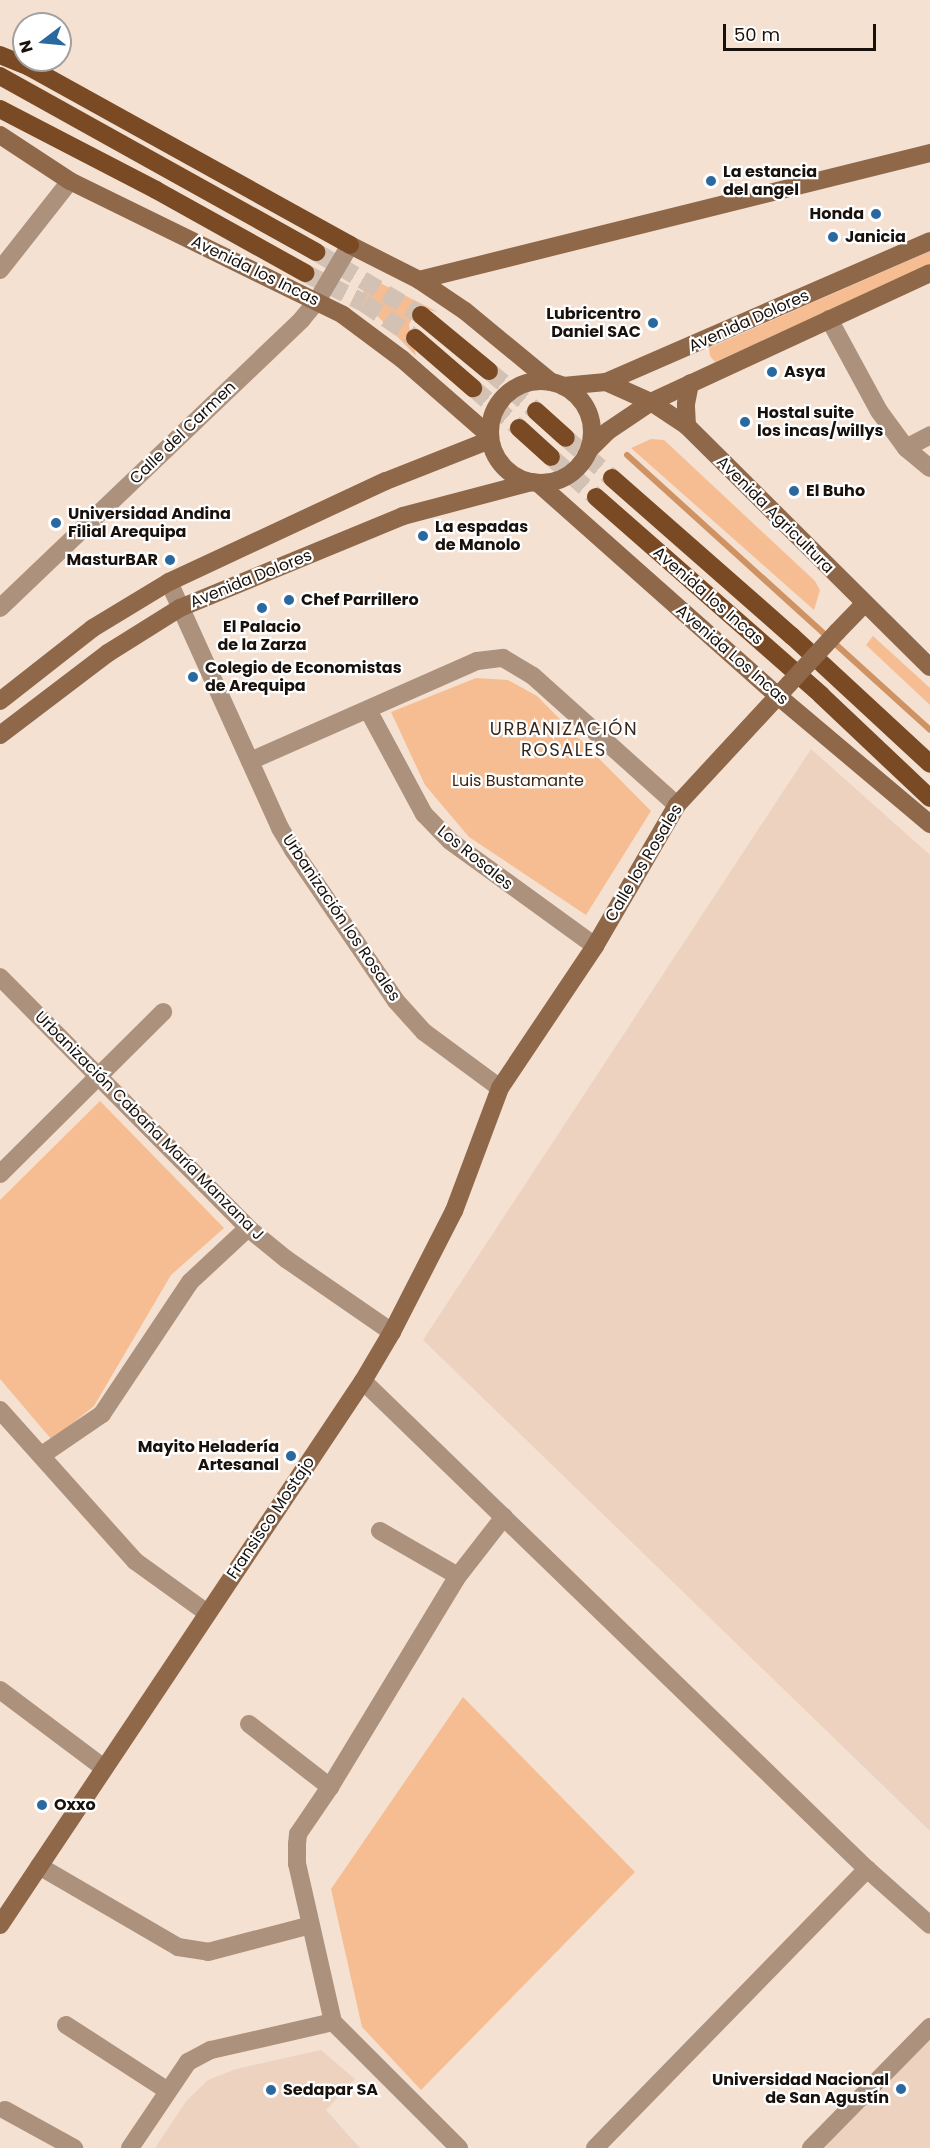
<!DOCTYPE html>
<meta charset="utf-8">
<style>
body{margin:0}
#map{position:relative;width:930px;height:2148px;overflow:hidden;background:#f4e1d2;font-family:Poppins,sans-serif}
div>[style]{position:absolute}
.built>*{inset:0;background:#edd2bf}
.green>*{inset:0;background:#f6bd92}
.stream>*{height:6px;margin:-3px;padding:0 3px;transform-origin:3px;border-radius:3px;background:#ce9263}
.primary-tunnel>*{height:18px;margin-top:-9px;transform-origin:0;background:repeating-linear-gradient(90deg,#d3c2b4 0 18px,transparent 0 27px)}
.street>*{height:18px;margin:-9px;padding:0 9px;transform-origin:9px;border-radius:9px;background:#ac917d}
.secondary>*{height:18px;margin:-9px;padding:0 9px;transform-origin:9px;border-radius:9px;background:#8f684a}
.secondary>.ring{margin:-9px;padding:0;box-sizing:content-box;background:none;border:18px solid #8f684a;border-radius:50%}
.primary>*{height:18px;margin:-9px;padding:0 9px;transform-origin:9px;border-radius:9px;background:#794a24}
.secondary-bridge>*{height:18px;margin:-9px;padding:0 9px;transform-origin:9px;border-radius:9px;background:#8f684a}
.dots>*{width:16px;height:16px;translate:-50% -50%;box-sizing:border-box;border:3px solid #fff;border-radius:50%}
span{translate:-50% -50%;white-space:nowrap;text-align:center;line-height:1.15;-webkit-text-stroke:4.5px #fff;paint-order:stroke}
.poi-label{font-size:16px;color:#18110c;font-weight:700}
.left{translate:0 -50%;text-align:left}
.right{translate:-100% -50%;text-align:right}
.street-label{font-size:16px;color:#18110c}
.park-label{font-size:16px;color:#402612}
.neighbourhood-label{font-size:18px;color:#38291e;letter-spacing:1.5px}
.north{position:absolute;left:12px;top:12px;width:60px;height:60px;box-sizing:border-box;background:#fff;border:2px solid #a3a09e;border-radius:50%;rotate:254deg;font-size:16px;font-weight:700;line-height:24px;text-align:center;color:#18110c}
.north::after{content:'';display:block;margin:auto;width:21px;height:27px;background:#2a69a0;clip-path:polygon(50% 0,100% 100%,50% 72%,0 100%)}
.scale{position:absolute;left:723px;top:24px;width:153px;height:27px;box-sizing:border-box;border:3px solid #18110c;border-top:0;padding-left:8px;font-size:18px;line-height:21px;white-space:nowrap;color:#18110c;-webkit-text-stroke:4px #fff;paint-order:stroke}
</style>
<div id="map">
<div class="built">
<i style="clip-path:polygon(811px 749px,930px 855px,930px 1831px,423px 1340px)"></i>
<i style="clip-path:polygon(930px 2030px,930px 2148px,815px 2148px)"></i>
<i style="clip-path:polygon(321px 2050px,355px 2079px,326px 2110px,360px 2148px,155px 2148px,187px 2100px,208px 2080px,236px 2069px)"></i>
</div>
<div class="green">
<i style="clip-path:polygon(930px 251px,930px 265px,715px 362px,710px 356px,709px 348px)"></i>
<i style="clip-path:polygon(374px 280px,438px 312px,425px 309px,413px 316px,409px 325px,416px 356px,360px 298px,368px 283px)"></i>
<i style="clip-path:polygon(651px 439px,664px 440px,815px 581px,820px 590px,814px 610px,631px 448px)"></i>
<i style="clip-path:polygon(873px 636px,930px 688px,930px 705px,866px 645px)"></i>
<i style="clip-path:polygon(476px 678px,508px 680px,537px 696px,651px 811px,586px 915px,469px 837px,425px 785px,391px 712px)"></i>
<i style="clip-path:polygon(100px 1101px,224px 1228px,171px 1275px,94px 1406px,52px 1440px,0 1379px,0 1200px)"></i>
<i style="clip-path:polygon(463px 1697px,635px 1872px,421px 2090px,362px 2027px,331px 1889px)"></i>
</div>
<div class="stream">
<i style="left:627px;top:455px;width:409px;rotate:42.2deg"></i>
</div>
<div class="primary-tunnel">
<i style="left:316px;top:252px;width:122px;rotate:31deg"></i>
<i style="left:305px;top:273px;width:66px;rotate:27deg"></i>
<i style="left:364px;top:303px;width:62px;rotate:34.5deg"></i>
<i style="left:489px;top:371px;width:62px;rotate:40.4deg"></i>
<i style="left:473px;top:388px;width:61px;rotate:41deg"></i>
<i style="left:566px;top:438px;width:61px;rotate:41deg"></i>
<i style="left:551px;top:457px;width:60px;rotate:41.6deg"></i>
</div>
<div class="street">
<i style="left:0;top:270px;width:113px;rotate:-51.8deg"></i>
<i style="left:829px;top:319px;width:105px;rotate:61.5deg"></i>
<i style="left:879px;top:411px;width:46px;rotate:53.9deg"></i>
<i style="left:906px;top:448px;width:31px;rotate:40deg"></i>
<i style="left:906px;top:448px;width:27px;rotate:-28deg"></i>
<i style="left:169px;top:582px;width:270px;rotate:65.7deg"></i>
<i style="left:280px;top:828px;width:26px;rotate:59deg"></i>
<i style="left:293px;top:850px;width:183px;rotate:55.7deg"></i>
<i style="left:396px;top:1001px;width:42px;rotate:47.9deg"></i>
<i style="left:424px;top:1032px;width:94px;rotate:36.4deg"></i>
<i style="left:0;top:608px;width:418px;rotate:-43.7deg"></i>
<i style="left:302px;top:319px;width:23px;rotate:-50deg"></i>
<i style="left:317px;top:301px;width:65px;rotate:-59.5deg"></i>
<i style="left:368px;top:710px;width:118px;rotate:61.7deg"></i>
<i style="left:424px;top:814px;width:37px;rotate:46deg"></i>
<i style="left:450px;top:841px;width:179px;rotate:35.9deg"></i>
<i style="left:250px;top:761px;width:248px;rotate:-23.8deg"></i>
<i style="left:477px;top:661px;width:26px;rotate:-7deg"></i>
<i style="left:503px;top:658px;width:35px;rotate:31deg"></i>
<i style="left:533px;top:676px;width:193px;rotate:41.9deg"></i>
<i style="left:0;top:977px;width:353px;rotate:45.3deg"></i>
<i style="left:248px;top:1228px;width:49px;rotate:39.2deg"></i>
<i style="left:286px;top:1259px;width:129px;rotate:34.6deg"></i>
<i style="left:0;top:1174px;width:230px;rotate:-44.8deg"></i>
<i style="left:363px;top:1381px;width:702px;rotate:44.08deg"></i>
<i style="left:867px;top:1869px;width:84px;rotate:41.6deg"></i>
<i style="left:0;top:1410px;width:203px;rotate:48.2deg"></i>
<i style="left:135px;top:1561px;width:89px;rotate:35.8deg"></i>
<i style="left:42px;top:1455px;width:73px;rotate:-34.3deg"></i>
<i style="left:102px;top:1414px;width:159px;rotate:-56.3deg"></i>
<i style="left:190px;top:1282px;width:79px;rotate:-43deg"></i>
<i style="left:380px;top:1531px;width:90px;rotate:30deg"></i>
<i style="left:0;top:1690px;width:130px;rotate:36.9deg"></i>
<i style="left:249px;top:1724px;width:103px;rotate:37.9deg"></i>
<i style="left:39px;top:1866px;width:161px;rotate:30.2deg"></i>
<i style="left:178px;top:1947px;width:30px;rotate:9deg"></i>
<i style="left:208px;top:1952px;width:106px;rotate:-14.7deg"></i>
<i style="left:66px;top:2025px;width:121px;rotate:32.9deg"></i>
<i style="left:5px;top:2110px;width:79px;rotate:28.8deg"></i>
<i style="left:130px;top:2148px;width:104px;rotate:-56deg"></i>
<i style="left:188px;top:2062px;width:26px;rotate:-28deg"></i>
<i style="left:211px;top:2050px;width:125px;rotate:-12.9deg"></i>
<i style="left:459px;top:2148px;width:178px;rotate:-135deg"></i>
<i style="left:333px;top:2022px;width:162px;rotate:-102.8deg"></i>
<i style="left:297px;top:1864px;width:20px;rotate:-90deg"></i>
<i style="left:297px;top:1844px;width:10px;rotate:-84deg"></i>
<i style="left:298px;top:1834px;width:57px;rotate:-55.8deg"></i>
<i style="left:330px;top:1787px;width:247px;rotate:-58.8deg"></i>
<i style="left:458px;top:1576px;width:75px;rotate:-52.1deg"></i>
<i style="left:595px;top:2148px;width:390px;rotate:-45.7deg"></i>
<i style="left:811px;top:2148px;width:170px;rotate:-45.5deg"></i>
</div>
<div class="secondary">
<i style="left:0;top:135px;width:84px;rotate:33.3deg"></i>
<i style="left:70px;top:181px;width:304px;rotate:26.1deg"></i>
<i style="left:343px;top:315px;width:74px;rotate:36.7deg"></i>
<i style="left:402px;top:359px;width:117px;rotate:41.2deg"></i>
<i style="left:350px;top:245px;width:77px;rotate:26.9deg"></i>
<i style="left:419px;top:280px;width:55px;rotate:34deg"></i>
<i style="left:465px;top:311px;width:112px;rotate:39.5deg"></i>
<i style="left:419px;top:280px;width:527px;rotate:-13.96deg"></i>
<i class="ring" style="left:490px;top:381px;width:84px;height:84px"></i>
<i style="left:606px;top:382px;width:49px;rotate:24deg"></i>
<i style="left:651px;top:402px;width:43px;rotate:33.7deg"></i>
<i style="left:687px;top:426px;width:342px;rotate:44.8deg"></i>
<i style="left:563px;top:386px;width:43px;rotate:-5.3deg"></i>
<i style="left:606px;top:382px;width:353px;rotate:-23.5deg"></i>
<i style="left:687px;top:426px;width:22px;rotate:-93deg"></i>
<i style="left:686px;top:404px;width:21px;rotate:-79deg"></i>
<i style="left:590px;top:449px;width:25px;rotate:-45deg"></i>
<i style="left:608px;top:431px;width:52px;rotate:-34deg"></i>
<i style="left:651px;top:402px;width:307px;rotate:-24.8deg"></i>
<i style="left:538px;top:483px;width:321px;rotate:41.6deg"></i>
<i style="left:778px;top:696px;width:199px;rotate:40.1deg"></i>
<i style="left:837px;top:632px;width:39px;rotate:-46deg"></i>
<i style="left:0;top:701px;width:118px;rotate:-38.1deg"></i>
<i style="left:93px;top:628px;width:89px;rotate:-31.2deg"></i>
<i style="left:169px;top:582px;width:239px;rotate:-25deg"></i>
<i style="left:386px;top:481px;width:112px;rotate:-21.5deg"></i>
<i style="left:0;top:735px;width:136px;rotate:-37.2deg"></i>
<i style="left:108px;top:653px;width:85px;rotate:-32deg"></i>
<i style="left:180px;top:608px;width:241px;rotate:-22.4deg"></i>
<i style="left:403px;top:516px;width:133px;rotate:-14.8deg"></i>
<i style="left:0;top:1925px;width:654px;rotate:-56.29deg"></i>
<i style="left:363px;top:1381px;width:57px;rotate:-59.4deg"></i>
<i style="left:392px;top:1332px;width:136px;rotate:-62.9deg"></i>
<i style="left:454px;top:1211px;width:131px;rotate:-69.5deg"></i>
<i style="left:500px;top:1088px;width:171px;rotate:-56.2deg"></i>
<i style="left:595px;top:946px;width:163px;rotate:-59.8deg"></i>
<i style="left:677px;top:805px;width:165px;rotate:-47.2deg"></i>
</div>
<div class="primary">
<i style="left:0;top:55px;width:31px;rotate:22deg"></i>
<i style="left:29px;top:67px;width:367px;rotate:29deg"></i>
<i style="left:0;top:76px;width:362px;rotate:29.1deg"></i>
<i style="left:0;top:109px;width:176px;rotate:27.4deg"></i>
<i style="left:156px;top:190px;width:171px;rotate:29.1deg"></i>
<i style="left:421px;top:315px;width:88px;rotate:39.5deg"></i>
<i style="left:415px;top:338px;width:77px;rotate:40.8deg"></i>
<i style="left:536px;top:411px;width:40px;rotate:42deg"></i>
<i style="left:519px;top:428px;width:43px;rotate:42.2deg"></i>
<i style="left:612px;top:478px;width:240px;rotate:41.3deg"></i>
<i style="left:792px;top:636px;width:188px;rotate:42.8deg"></i>
<i style="left:596px;top:497px;width:300px;rotate:41.3deg"></i>
<i style="left:821px;top:695px;width:150px;rotate:43.4deg"></i>
</div>
<div class="secondary-bridge">
<i style="left:789px;top:684px;width:71px;rotate:-47.3deg"></i>
</div>
<div class="dots">
<i style="left:711px;top:181px;background:#2a69a0"></i>
<i style="left:876px;top:214px;background:#2a69a0"></i>
<i style="left:833px;top:237px;background:#2a69a0"></i>
<i style="left:653px;top:323px;background:#2a69a0"></i>
<i style="left:772px;top:372px;background:#2a69a0"></i>
<i style="left:745px;top:422px;background:#2a69a0"></i>
<i style="left:794px;top:491px;background:#2a69a0"></i>
<i style="left:56px;top:523px;background:#2a69a0"></i>
<i style="left:423px;top:536px;background:#2a69a0"></i>
<i style="left:170px;top:560px;background:#2a69a0"></i>
<i style="left:289px;top:600px;background:#2a69a0"></i>
<i style="left:262px;top:608px;background:#2a69a0"></i>
<i style="left:193px;top:677px;background:#2a69a0"></i>
<i style="left:291px;top:1456px;background:#2a69a0"></i>
<i style="left:42px;top:1805px;background:#2a69a0"></i>
<i style="left:901px;top:2089px;background:#2a69a0"></i>
<i style="left:271px;top:2090px;background:#2a69a0"></i>
</div>
<div class="poi-label">
<span class="left" style="left:723px;top:181px">La estancia<br>del angel</span>
<span class="right" style="left:864px;top:214px">Honda</span>
<span class="left" style="left:845px;top:237px">Janicia</span>
<span class="right" style="left:641px;top:323px">Lubricentro<br>Daniel SAC</span>
<span class="left" style="left:784px;top:372px">Asya</span>
<span class="left" style="left:757px;top:422px">Hostal suite<br>los incas/willys</span>
<span class="left" style="left:806px;top:491px">El Buho</span>
<span class="left" style="left:68px;top:523px">Universidad Andina<br>Filial Arequipa</span>
<span class="left" style="left:435px;top:536px">La espadas<br>de Manolo</span>
<span class="right" style="left:158px;top:560px">MasturBAR</span>
<span class="left" style="left:301px;top:600px">Chef Parrillero</span>
<span style="left:262px;top:636px">El Palacio<br>de la Zarza</span>
<span class="left" style="left:205px;top:677px">Colegio de Economistas<br>de Arequipa</span>
<span class="right" style="left:279px;top:1456px">Mayito Heladería<br>Artesanal</span>
<span class="left" style="left:54px;top:1805px">Oxxo</span>
<span class="right" style="left:889px;top:2089px">Universidad Nacional<br>de San Agustín</span>
<span class="left" style="left:283px;top:2090px">Sedapar SA</span>
</div>
<div class="street-label">
<span style="left:255px;top:271px;rotate:26deg">Avenida los Incas</span>
<span style="left:749px;top:321px;rotate:-24deg">Avenida Dolores</span>
<span style="left:183px;top:433px;rotate:-44deg">Calle del Carmen</span>
<span style="left:775px;top:515px;rotate:45deg">Avenida Agricultura</span>
<span style="left:251px;top:579px;rotate:-22deg">Avenida Dolores</span>
<span style="left:708px;top:596px;rotate:41deg">Avenida los Incas</span>
<span style="left:732px;top:655px;rotate:41deg">Avenida Los Incas</span>
<span style="left:475px;top:858px;rotate:39deg">Los Rosales</span>
<span style="left:644px;top:863px;rotate:-59deg">Calle los Rosales</span>
<span style="left:341px;top:918px;rotate:56deg">Urbanización los Rosales</span>
<span style="left:149px;top:1126px;rotate:45deg">Urbanización Cabaña María Manzana J</span>
<span style="left:271px;top:1518px;rotate:-56deg">Fransisco Mostajo</span>
</div>
<div class="park-label">
<span style="left:518px;top:781px">Luis Bustamante</span>
</div>
<div class="neighbourhood-label">
<span style="left:564px;top:740px">URBANIZACIÓN<br>ROSALES</span>
</div>
<div class="north">N</div>
<div class="scale">50 m</div>
</div>
